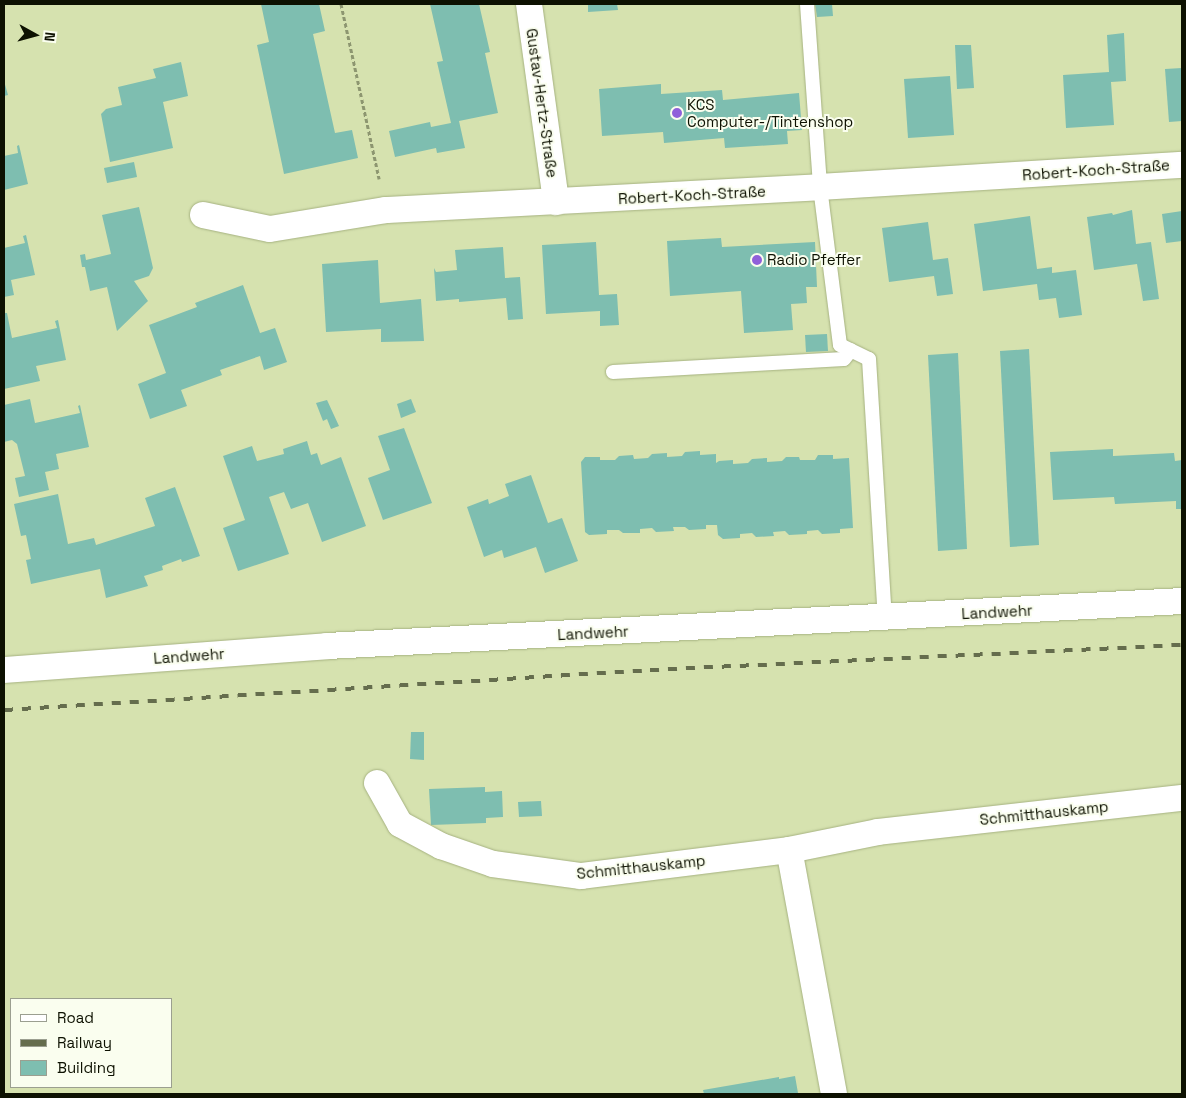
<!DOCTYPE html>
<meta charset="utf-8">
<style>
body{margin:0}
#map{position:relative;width:1186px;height:1098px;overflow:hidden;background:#d6e2af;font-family:"Space Grotesk",sans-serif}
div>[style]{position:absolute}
.building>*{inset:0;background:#7ebeb0}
.path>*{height:3px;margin-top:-1.5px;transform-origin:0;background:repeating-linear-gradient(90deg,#8d9670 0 4px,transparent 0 6.5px)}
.roads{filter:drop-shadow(0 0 1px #a6b281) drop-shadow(0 0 1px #a6b281)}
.lane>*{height:14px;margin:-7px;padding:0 7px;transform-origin:7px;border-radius:7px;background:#fff}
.street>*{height:26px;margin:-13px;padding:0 13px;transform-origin:13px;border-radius:13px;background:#fff}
.rail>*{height:4px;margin-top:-2px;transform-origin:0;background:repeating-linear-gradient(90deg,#656d4d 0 9px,transparent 0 18px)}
.dots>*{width:14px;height:14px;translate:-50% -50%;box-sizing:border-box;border:2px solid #fafeef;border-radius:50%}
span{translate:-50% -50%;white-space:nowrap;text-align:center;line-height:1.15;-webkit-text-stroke:4px #fafeef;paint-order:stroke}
.street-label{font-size:15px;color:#0d1101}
.poi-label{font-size:15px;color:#0d1101}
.left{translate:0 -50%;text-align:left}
.frame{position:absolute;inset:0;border:5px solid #0d1101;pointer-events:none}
.legend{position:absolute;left:10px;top:998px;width:162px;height:90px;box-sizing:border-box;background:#fafeef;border:1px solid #9b9f90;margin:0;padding:6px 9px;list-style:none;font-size:15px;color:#0d1101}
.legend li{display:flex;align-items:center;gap:10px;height:25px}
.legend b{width:25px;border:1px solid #9b9f90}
.north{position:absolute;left:10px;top:10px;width:50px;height:50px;-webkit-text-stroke:4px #fafeef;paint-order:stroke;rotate:97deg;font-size:14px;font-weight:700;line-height:20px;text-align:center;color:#0d1101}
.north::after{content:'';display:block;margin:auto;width:18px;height:22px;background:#0d1101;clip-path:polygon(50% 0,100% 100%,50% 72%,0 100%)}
</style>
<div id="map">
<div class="building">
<i style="clip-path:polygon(261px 4px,319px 4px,325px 31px,313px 34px,335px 133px,352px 130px,358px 158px,284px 174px,257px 45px,269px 42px)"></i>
<i style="clip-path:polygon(430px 4px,479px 4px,490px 52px,485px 53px,498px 113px,459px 121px,465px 148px,437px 153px,436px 148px,395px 157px,389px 131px,430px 122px,431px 127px,451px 123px,437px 62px,443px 61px)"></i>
<i style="clip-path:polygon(588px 4px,617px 4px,618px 10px,588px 12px)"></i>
<i style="clip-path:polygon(815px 4px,832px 4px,833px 16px,817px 17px)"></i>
<i style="clip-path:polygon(1124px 33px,1126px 81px,1111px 82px,1114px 125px,1066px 128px,1063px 75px,1109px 72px,1107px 35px)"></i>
<i style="clip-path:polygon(955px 45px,971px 45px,974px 88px,957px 89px)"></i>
<i style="clip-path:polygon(181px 62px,188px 96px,163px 102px,173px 148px,110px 162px,101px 114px,106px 109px,122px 105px,118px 87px,156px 78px,153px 69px)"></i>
<i style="clip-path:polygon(1182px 68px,1182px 121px,1169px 122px,1165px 69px)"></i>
<i style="clip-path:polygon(950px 76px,954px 135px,908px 138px,904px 79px)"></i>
<i style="clip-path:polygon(4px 81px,8px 95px,4px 96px)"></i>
<i style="clip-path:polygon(661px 84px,661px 94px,722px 90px,723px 100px,799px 93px,802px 130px,787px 131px,788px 144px,725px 148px,724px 138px,664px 143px,663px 132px,602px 136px,599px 89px)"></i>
<i style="clip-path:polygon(19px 145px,28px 184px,4px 190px,4px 156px,18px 153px,17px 146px)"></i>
<i style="clip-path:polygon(134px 162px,137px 177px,107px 183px,104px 168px)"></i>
<i style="clip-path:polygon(139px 207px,153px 268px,149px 276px,134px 281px,148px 301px,117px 331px,107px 287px,90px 291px,85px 267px,82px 267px,80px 255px,85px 254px,86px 260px,111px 254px,102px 215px)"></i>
<i style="clip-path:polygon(1132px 210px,1136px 244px,1151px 242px,1159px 299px,1143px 301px,1137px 264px,1094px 270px,1087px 217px,1112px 213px,1113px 215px)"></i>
<i style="clip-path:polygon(1182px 211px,1182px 241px,1166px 243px,1162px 214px)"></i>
<i style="clip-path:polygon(1030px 216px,1037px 269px,1052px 267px,1052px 273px,1076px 270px,1082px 315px,1059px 318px,1056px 298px,1039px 300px,1037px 284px,983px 291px,974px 224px)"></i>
<i style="clip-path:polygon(928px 222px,933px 260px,948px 258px,953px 294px,937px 296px,934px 276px,889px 282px,882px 228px)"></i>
<i style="clip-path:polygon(26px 235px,35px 275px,11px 280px,14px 295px,4px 297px,4px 248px,25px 243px,23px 236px)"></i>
<i style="clip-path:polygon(721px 238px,722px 247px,815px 242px,817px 287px,806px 287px,807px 303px,791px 304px,793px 330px,744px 333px,741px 291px,670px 296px,667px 241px)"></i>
<i style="clip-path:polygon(596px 242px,599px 295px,617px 294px,619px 325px,600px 326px,600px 311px,546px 314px,542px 245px)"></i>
<i style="clip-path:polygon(503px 247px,505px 278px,520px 277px,523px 319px,508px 320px,506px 298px,459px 302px,459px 299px,436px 301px,434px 268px,436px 272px,457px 270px,455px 250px)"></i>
<i style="clip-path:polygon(378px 260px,380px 303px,421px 299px,424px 341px,381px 342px,381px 329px,326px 332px,322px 264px)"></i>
<i style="clip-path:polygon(243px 285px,260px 333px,275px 328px,287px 362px,264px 370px,260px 356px,220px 370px,222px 375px,181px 390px,187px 406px,150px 419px,138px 384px,166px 373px,149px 325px,197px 307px,195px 303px)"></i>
<i style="clip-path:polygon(4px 313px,7px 313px,12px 338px,57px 328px,55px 321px,58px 320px,66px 360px,36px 366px,40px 381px,4px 389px)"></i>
<i style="clip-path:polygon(827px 334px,828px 351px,806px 352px,805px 335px)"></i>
<i style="clip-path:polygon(1029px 349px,1039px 545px,1010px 547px,1000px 351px)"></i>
<i style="clip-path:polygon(958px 353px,967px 549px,938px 551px,928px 355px)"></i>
<i style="clip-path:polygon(30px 399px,35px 423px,80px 413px,78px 406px,80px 405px,89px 447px,56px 454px,59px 469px,45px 472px,49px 490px,19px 497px,15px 478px,25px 476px,17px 444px,12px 440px,4px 442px,4px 405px)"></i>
<i style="clip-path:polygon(411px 399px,416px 412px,401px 418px,397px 404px)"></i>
<i style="clip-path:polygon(327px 400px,339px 426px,331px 429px,327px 419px,323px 421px,316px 403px)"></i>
<i style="clip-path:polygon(404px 428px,432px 503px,383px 520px,368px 478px,390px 470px,378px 436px)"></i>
<i style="clip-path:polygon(307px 441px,311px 455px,317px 453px,321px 465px,341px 457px,366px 526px,322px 542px,308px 503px,291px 509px,284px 492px,269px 497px,289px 554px,238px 571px,223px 528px,245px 520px,223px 456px,252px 446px,257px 461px,284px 454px,283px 449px)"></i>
<i style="clip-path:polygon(1113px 449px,1113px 456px,1174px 453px,1175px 461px,1182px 460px,1182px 509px,1176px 509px,1176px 501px,1115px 504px,1114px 497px,1053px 500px,1050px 452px)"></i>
<i style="clip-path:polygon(700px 451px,700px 455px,716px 454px,716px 463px,719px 461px,733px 460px,733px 464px,748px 463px,752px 459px,767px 458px,767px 462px,782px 461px,786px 457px,799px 457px,800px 460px,815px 460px,818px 455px,833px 455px,833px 459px,849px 458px,853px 528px,840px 529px,840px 533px,822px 534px,818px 530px,807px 531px,807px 534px,789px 535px,785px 531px,773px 532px,774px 536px,756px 537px,752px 533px,740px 534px,740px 538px,723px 539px,718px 535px,717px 525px,706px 525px,706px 529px,689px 530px,685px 527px,673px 527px,674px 531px,656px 532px,652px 528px,640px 529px,640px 533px,623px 533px,619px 530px,607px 530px,607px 534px,589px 535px,585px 532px,581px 462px,585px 457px,600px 457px,600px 460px,615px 460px,619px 456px,633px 455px,634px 459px,648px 458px,652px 454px,667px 453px,667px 457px,682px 456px,685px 452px)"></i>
<i style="clip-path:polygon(531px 475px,548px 523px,562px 518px,578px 561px,545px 573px,536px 547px,504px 558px,502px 550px,484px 557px,467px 507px,488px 499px,489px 504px,509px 496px,505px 484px)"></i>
<i style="clip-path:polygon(175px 487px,200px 556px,182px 562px,181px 559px,162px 566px,163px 570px,144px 576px,148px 586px,106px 598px,100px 569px,31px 584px,26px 560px,31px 559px,26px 535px,21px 536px,14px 504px,58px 494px,68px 544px,94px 538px,96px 545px,155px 526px,145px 498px)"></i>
<i style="clip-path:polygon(411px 732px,424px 732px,424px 760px,410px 759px)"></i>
<i style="clip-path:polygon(485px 787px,485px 792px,502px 791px,503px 817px,486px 818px,486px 823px,431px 825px,429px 789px)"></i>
<i style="clip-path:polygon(541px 801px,542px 816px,519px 817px,518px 802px)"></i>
<i style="clip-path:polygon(795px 1076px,798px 1093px,794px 1094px,704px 1094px,703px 1090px,779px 1077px,779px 1079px)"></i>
</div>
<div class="path">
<i style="left:341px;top:4px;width:179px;rotate:77.7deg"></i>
</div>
<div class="roads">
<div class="lane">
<i style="left:807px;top:4px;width:183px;rotate:85.9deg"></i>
<i style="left:820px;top:187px;width:159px;rotate:82.8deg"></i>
<i style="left:840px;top:345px;width:32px;rotate:26deg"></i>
<i style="left:869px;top:359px;width:259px;rotate:86.5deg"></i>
<i style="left:613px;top:372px;width:231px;rotate:-3.2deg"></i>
<i style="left:844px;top:359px;width:11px;rotate:-52deg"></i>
</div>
<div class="street">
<i style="left:529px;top:4px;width:200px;rotate:82.2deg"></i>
<i style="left:203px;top:215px;width:68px;rotate:11.8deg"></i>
<i style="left:270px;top:229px;width:118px;rotate:-9.3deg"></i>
<i style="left:386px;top:210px;width:435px;rotate:-3deg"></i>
<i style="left:820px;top:187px;width:363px;rotate:-3.5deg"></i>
<i style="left:4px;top:670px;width:324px;rotate:-4.2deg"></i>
<i style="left:327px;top:646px;width:856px;rotate:-3.01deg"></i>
<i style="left:377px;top:783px;width:47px;rotate:60.7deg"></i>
<i style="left:400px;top:824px;width:47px;rotate:28.2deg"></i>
<i style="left:441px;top:846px;width:55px;rotate:19.1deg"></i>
<i style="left:493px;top:864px;width:89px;rotate:7.8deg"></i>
<i style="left:581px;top:876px;width:210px;rotate:-7.1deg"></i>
<i style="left:834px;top:1094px;width:248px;rotate:-100.4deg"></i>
<i style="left:789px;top:850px;width:91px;rotate:-11.4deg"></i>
<i style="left:878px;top:832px;width:306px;rotate:-6.4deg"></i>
</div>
</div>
<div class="rail">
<i style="left:4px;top:710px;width:647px;rotate:-3.54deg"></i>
<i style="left:650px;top:670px;width:533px;rotate:-2.69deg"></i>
</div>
<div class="dots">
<i style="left:677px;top:113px;background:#9060da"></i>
<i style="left:757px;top:260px;background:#9060da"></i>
</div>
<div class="street-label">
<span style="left:542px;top:103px;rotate:82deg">Gustav-Hertz-Straße</span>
<span style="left:1096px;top:170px;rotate:-4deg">Robert-Koch-Straße</span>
<span style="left:692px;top:195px;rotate:-3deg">Robert-Koch-Straße</span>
<span style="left:997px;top:612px;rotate:-3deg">Landwehr</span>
<span style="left:593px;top:633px;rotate:-3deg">Landwehr</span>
<span style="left:189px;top:656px;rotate:-4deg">Landwehr</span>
<span style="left:1044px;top:813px;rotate:-6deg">Schmitthauskamp</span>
<span style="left:641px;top:867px;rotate:-6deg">Schmitthauskamp</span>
</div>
<div class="poi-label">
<span class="left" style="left:687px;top:113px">KCS<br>Computer-/Tintenshop</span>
<span class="left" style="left:767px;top:260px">Radio Pfeffer</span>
</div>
<div class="frame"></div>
<ul class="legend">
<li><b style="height:6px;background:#fff"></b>Road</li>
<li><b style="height:6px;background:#656d4d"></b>Railway</li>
<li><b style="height:14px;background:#7ebeb0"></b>Building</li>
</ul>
<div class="north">N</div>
</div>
